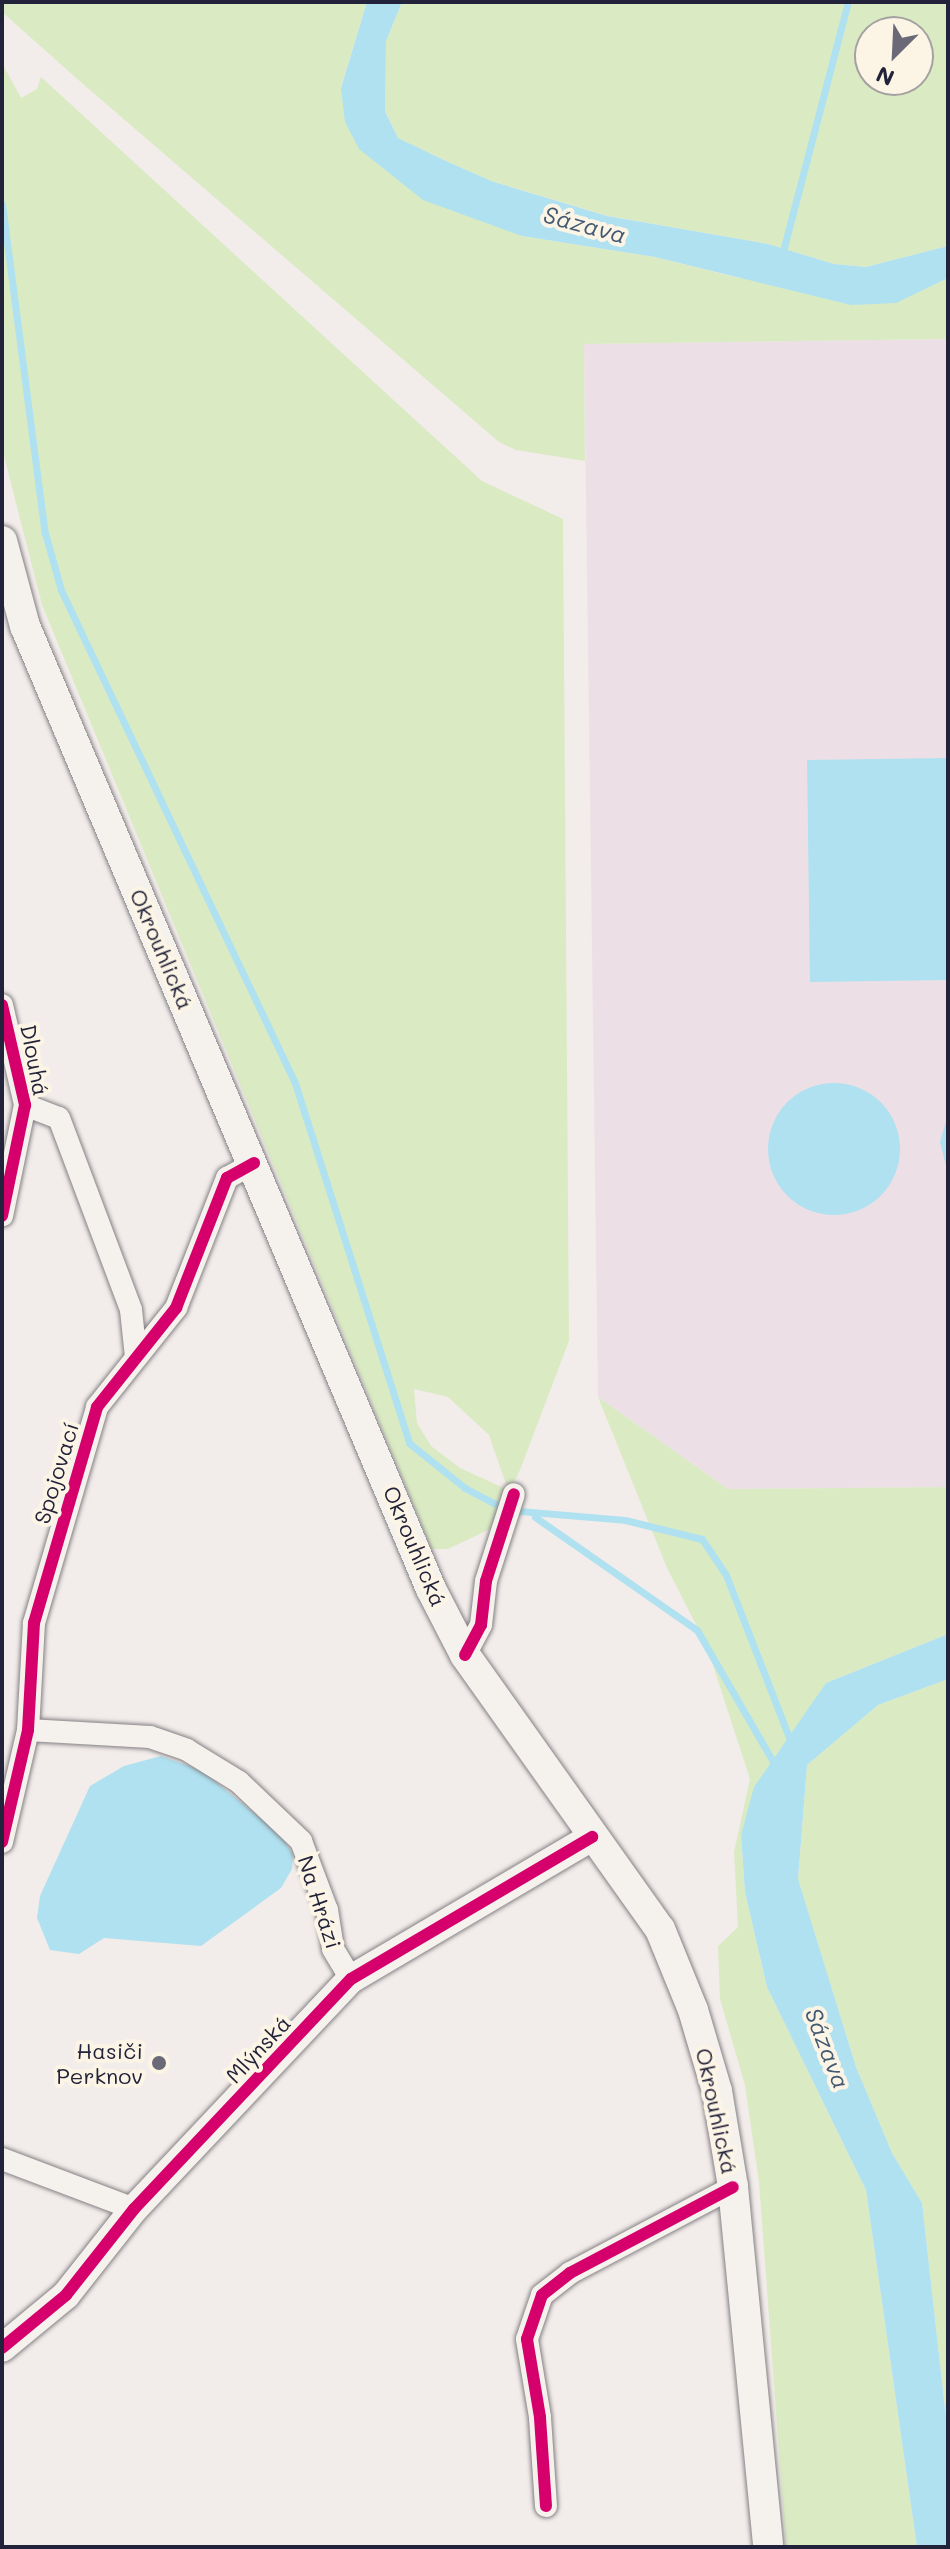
<!DOCTYPE html>
<meta charset="utf-8">
<style>
body{margin:0}
#map{position:relative;width:950px;height:2549px;overflow:hidden;background:#f2ecea;font-family:Mali,sans-serif}
div>[style]{position:absolute}
.built>*{inset:0;background:#ece0e6}
.green>*{inset:0;background:#daebc4}
.water>*{inset:0;background:#afe1f0}
.round{border-radius:50%}
.stream>*{height:7px;margin:-3.5px;padding:0 3.5px;transform-origin:3.5px;border-radius:3.5px;background:#afe1f0}
.roads{filter:drop-shadow(0 0 2px #848185) drop-shadow(0 0 2px #848185)}
.minor>*{height:22px;margin:-11px;padding:0 11px;transform-origin:11px;border-radius:11px;background:#f5f1ec}
.tertiary>*{height:28px;margin:-14px;padding:0 14px;transform-origin:14px;border-radius:14px;background:#f5f1ec}
.secondary>*{height:30px;margin:-15px;padding:0 15px;transform-origin:15px;border-radius:15px;background:#f5f1ec}
.cycleway>*{height:12px;margin:-6px;padding:0 6px;transform-origin:6px;border-radius:6px;background:#d6006c}
.dots>*{width:22px;height:22px;translate:-50% -50%;box-sizing:border-box;border:4px solid #fcf5e5;border-radius:50%}
span{translate:-50% -50%;white-space:nowrap;text-align:center;line-height:1.15;-webkit-text-stroke:8px #fcf5e5;paint-order:stroke}
.street-label{font-size:22px;color:#22223b}
.poi-label{font-size:22px;color:#22223b}
.right{translate:-100% -50%;text-align:right}
.water-label{font-size:24px;color:#445a72;font-style:italic}
.frame{position:absolute;inset:0;border:4px solid #22223b;pointer-events:none}
.north{position:absolute;left:854px;top:16px;width:80px;height:80px;box-sizing:border-box;background:#fcf5e5;border:2px solid #a5a1a1;border-radius:50%;rotate:204deg;font-size:22px;font-weight:700;line-height:32px;text-align:center;color:#22223b}
.north::after{content:'';display:block;margin:auto;width:28px;height:36px;background:#6b6978;clip-path:polygon(50% 0,100% 100%,50% 72%,0 100%)}
</style>
<div id="map">
<div class="built">
<i style="clip-path:polygon(948px 339px,948px 1487px,728px 1489px,598px 1397px,584px 344px)"></i>
</div>
<div class="green">
<i style="clip-path:polygon(2px 2px,367px 2px,341px 87px,493px 224px,522px 236px,655px 257px,739px 278px,919px 291px,948px 278px,948px 339px,584px 344px,585px 461px,516px 450px,499px 442px,83px 84px,2px 12px)"></i>
<i style="clip-path:polygon(evenodd,402px 2px,948px 2px,948px 246px,866px 267px,834px 264px,768px 244px,608px 216px,491px 181px,446px 161px,398px 138px,385px 110px,386px 41px,402px 2px,870px 32px,918px 32px,918px 80px,870px 80px,870px 32px)"></i>
<i style="clip-path:polygon(evenodd,2px 63px,21px 98px,37px 89px,41px 77px,482px 481px,563px 519px,569px 1341px,520px 1470px,490px 1529px,448px 1549px,432px 1549px,42px 605px,2px 448px,2px 63px,414px 1389px,448px 1397px,489px 1435px,508px 1490px,460px 1468px,431px 1446px,417px 1423px,414px 1389px)"></i>
<i style="clip-path:polygon(598px 1397px,728px 1489px,948px 1487px,948px 1634px,826px 1683px,741px 1835px,745px 1892px,767px 1987px,866px 2190px,917px 2547px,786px 2547px,759px 2182px,745px 2085px,720px 1999px,718px 1946px,738px 1927px,734px 1852px,750px 1779px,706px 1644px,667px 1568px)"></i>
<i style="clip-path:polygon(948px 1679px,948px 2436px,922px 2203px,892px 2153px,856px 2067px,798px 1880px,807px 1765px,878px 1705px)"></i>
</div>
<div class="water">
<i style="clip-path:polygon(367px 2px,402px 2px,386px 41px,385px 111px,398px 138px,446px 161px,491px 181px,607px 216px,768px 244px,834px 264px,866px 267px,948px 246px,948px 278px,896px 303px,851px 305px,655px 257px,522px 236px,423px 200px,359px 149px,345px 122px,341px 88px)"></i>
<i style="clip-path:polygon(948px 758px,948px 980px,810px 982px,807px 760px)"></i>
<i class="round" style="left:768px;top:1083px;width:132px;height:132px"></i>
<i style="clip-path:polygon(948px 1114px,948px 1174px,940px 1142px)"></i>
<i style="clip-path:polygon(948px 1634px,948px 1679px,878px 1705px,807px 1765px,798px 1879px,856px 2067px,892px 2153px,922px 2203px,948px 2436px,948px 2547px,917px 2547px,866px 2190px,767px 1987px,745px 1892px,741px 1835px,754px 1787px,826px 1683px)"></i>
<i style="clip-path:polygon(161px 1756px,201px 1770px,279px 1833px,293px 1854px,292px 1869px,281px 1888px,201px 1946px,104px 1938px,79px 1954px,50px 1950px,37px 1918px,40px 1896px,90px 1786px,124px 1766px)"></i>
</div>
<div class="stream">
<i style="left:2px;top:204px;width:332px;rotate:82.6deg"></i>
<i style="left:45px;top:533px;width:59px;rotate:74.3deg"></i>
<i style="left:61px;top:590px;width:546px;rotate:64.61deg"></i>
<i style="left:295px;top:1083px;width:378px;rotate:72.4deg"></i>
<i style="left:409px;top:1443px;width:72px;rotate:38.8deg"></i>
<i style="left:465px;top:1488px;width:47px;rotate:27.6deg"></i>
<i style="left:507px;top:1510px;width:118px;rotate:4.8deg"></i>
<i style="left:625px;top:1520px;width:79px;rotate:13.9deg"></i>
<i style="left:702px;top:1539px;width:43px;rotate:56.3deg"></i>
<i style="left:726px;top:1575px;width:182px;rotate:68.8deg"></i>
<i style="left:782px;top:255px;width:261px;rotate:-75.4deg"></i>
<i style="left:535px;top:1517px;width:198px;rotate:34.9deg"></i>
<i style="left:697px;top:1630px;width:158px;rotate:60deg"></i>
</div>
<div class="roads">
<div class="minor">
<i style="left:2px;top:1005px;width:103px;rotate:77deg"></i>
<i style="left:25px;top:1105px;width:113px;rotate:101.7deg"></i>
<i style="left:25px;top:1105px;width:36px;rotate:21deg"></i>
<i style="left:59px;top:1118px;width:205px;rotate:69.4deg"></i>
<i style="left:131px;top:1310px;width:47px;rotate:83.9deg"></i>
<i style="left:465px;top:1655px;width:34px;rotate:-62deg"></i>
<i style="left:481px;top:1625px;width:44px;rotate:-83.5deg"></i>
<i style="left:486px;top:1581px;width:91px;rotate:-72.2deg"></i>
<i style="left:28px;top:1730px;width:122px;rotate:3.3deg"></i>
<i style="left:150px;top:1737px;width:39px;rotate:19deg"></i>
<i style="left:187px;top:1750px;width:61px;rotate:31.6deg"></i>
<i style="left:239px;top:1782px;width:86px;rotate:43.6deg"></i>
<i style="left:301px;top:1841px;width:74px;rotate:69.4deg"></i>
<i style="left:327px;top:1910px;width:39px;rotate:81deg"></i>
<i style="left:333px;top:1949px;width:35px;rotate:59deg"></i>
<i style="left:2px;top:1842px;width:115px;rotate:-76.9deg"></i>
<i style="left:28px;top:1730px;width:107px;rotate:-86.8deg"></i>
<i style="left:34px;top:1623px;width:225px;rotate:-73.7deg"></i>
<i style="left:97px;top:1407px;width:127px;rotate:-51.4deg"></i>
<i style="left:176px;top:1308px;width:140px;rotate:-68.6deg"></i>
<i style="left:227px;top:1178px;width:31px;rotate:-29deg"></i>
<i style="left:2px;top:2159px;width:141px;rotate:20.7deg"></i>
<i style="left:546px;top:2506px;width:89px;rotate:-93.9deg"></i>
<i style="left:540px;top:2417px;width:79px;rotate:-99.5deg"></i>
<i style="left:527px;top:2339px;width:46px;rotate:-71.2deg"></i>
<i style="left:542px;top:2295px;width:36px;rotate:-38deg"></i>
<i style="left:570px;top:2273px;width:184px;rotate:-27.8deg"></i>
</div>
<div class="tertiary">
<i style="left:2px;top:2348px;width:83px;rotate:-39.6deg"></i>
<i style="left:66px;top:2295px;width:110px;rotate:-51.7deg"></i>
<i style="left:134px;top:2209px;width:316px;rotate:-46.7deg"></i>
<i style="left:351px;top:1979px;width:280px;rotate:-30.5deg"></i>
</div>
<div class="secondary">
<i style="left:2px;top:541px;width:88px;rotate:74.9deg"></i>
<i style="left:25px;top:626px;width:1045px;rotate:67.14deg"></i>
<i style="left:431px;top:1589px;width:74px;rotate:62.7deg"></i>
<i style="left:465px;top:1655px;width:336px;rotate:54.6deg"></i>
<i style="left:660px;top:1929px;width:87px;rotate:67.8deg"></i>
<i style="left:693px;top:2010px;width:84px;rotate:73.5deg"></i>
<i style="left:717px;top:2091px;width:97px;rotate:80.5deg"></i>
<i style="left:733px;top:2187px;width:362px;rotate:84.4deg"></i>
</div>
</div>
<div class="cycleway">
<i style="left:2px;top:1005px;width:103px;rotate:77deg"></i>
<i style="left:25px;top:1105px;width:113px;rotate:101.7deg"></i>
<i style="left:465px;top:1655px;width:34px;rotate:-62deg"></i>
<i style="left:481px;top:1625px;width:44px;rotate:-83.5deg"></i>
<i style="left:486px;top:1581px;width:91px;rotate:-72.2deg"></i>
<i style="left:2px;top:1842px;width:115px;rotate:-76.9deg"></i>
<i style="left:28px;top:1730px;width:107px;rotate:-86.8deg"></i>
<i style="left:34px;top:1623px;width:225px;rotate:-73.7deg"></i>
<i style="left:97px;top:1407px;width:127px;rotate:-51.4deg"></i>
<i style="left:176px;top:1308px;width:140px;rotate:-68.6deg"></i>
<i style="left:227px;top:1178px;width:31px;rotate:-29deg"></i>
<i style="left:2px;top:2348px;width:83px;rotate:-39.6deg"></i>
<i style="left:66px;top:2295px;width:110px;rotate:-51.7deg"></i>
<i style="left:134px;top:2209px;width:316px;rotate:-46.7deg"></i>
<i style="left:351px;top:1979px;width:280px;rotate:-30.5deg"></i>
<i style="left:546px;top:2506px;width:89px;rotate:-93.9deg"></i>
<i style="left:540px;top:2417px;width:79px;rotate:-99.5deg"></i>
<i style="left:527px;top:2339px;width:46px;rotate:-71.2deg"></i>
<i style="left:542px;top:2295px;width:36px;rotate:-38deg"></i>
<i style="left:570px;top:2273px;width:184px;rotate:-27.8deg"></i>
</div>
<div class="dots">
<i style="left:159px;top:2063px;background:#6b6978"></i>
</div>
<div class="street-label">
<span style="left:162px;top:949px;rotate:67deg">Okrouhlická</span>
<span style="left:35px;top:1060px;rotate:79deg">Dlouhá</span>
<span style="left:56px;top:1473px;rotate:-73deg">Spojovací</span>
<span style="left:415px;top:1546px;rotate:67deg">Okrouhlická</span>
<span style="left:320px;top:1902px;rotate:72deg">Na Hrázi</span>
<span style="left:258px;top:2049px;rotate:-47deg">Mlýnská</span>
<span style="left:717px;top:2111px;rotate:78deg">Okrouhlická</span>
</div>
<div class="poi-label">
<span class="right" style="left:143px;top:2063px">Hasiči<br>Perknov</span>
</div>
<div class="water-label">
<span style="left:585px;top:224px;rotate:15deg">Sázava</span>
<span style="left:828px;top:2048px;rotate:69deg">Sázava</span>
</div>
<div class="frame"></div>
<div class="north">N</div>
</div>
